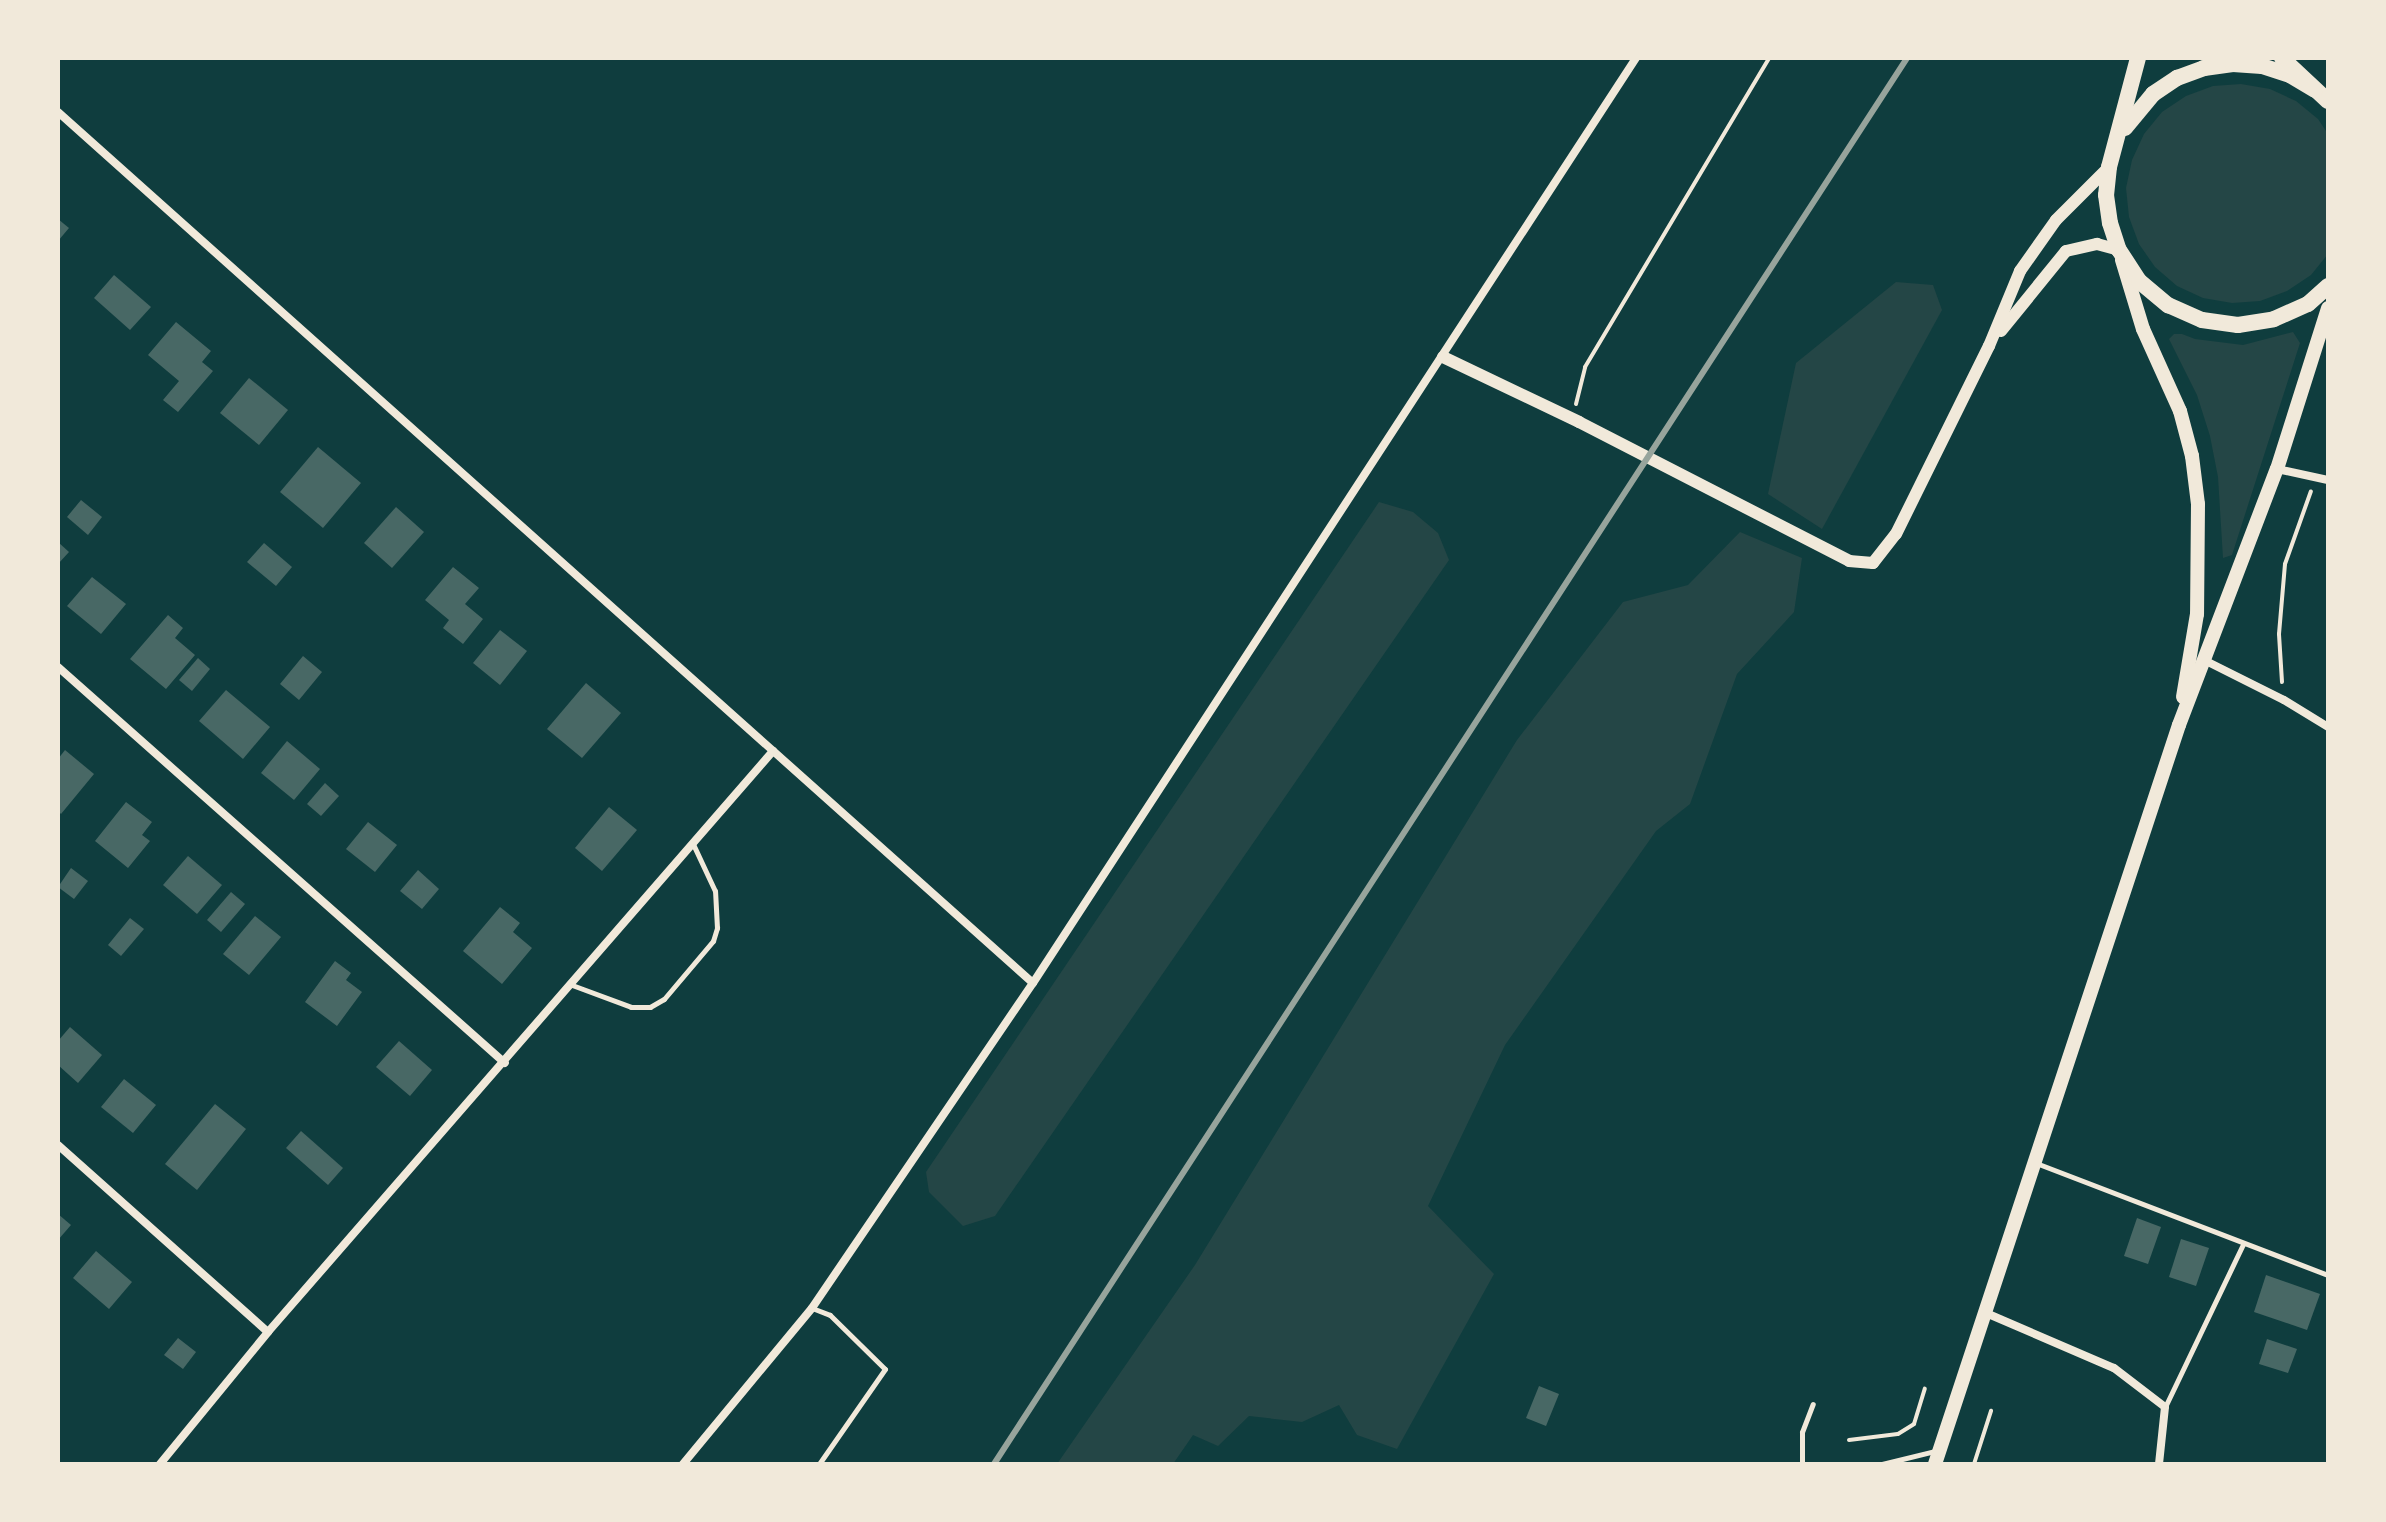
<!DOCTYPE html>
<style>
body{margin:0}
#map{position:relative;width:2386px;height:1522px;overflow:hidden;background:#0f3d3e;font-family:"Fira Sans",sans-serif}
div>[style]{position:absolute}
.green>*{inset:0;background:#244646}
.building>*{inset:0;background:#486865}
.path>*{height:4px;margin:-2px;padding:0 2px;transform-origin:2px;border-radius:2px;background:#f1e9da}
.service>*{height:5px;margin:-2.5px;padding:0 2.5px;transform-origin:2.5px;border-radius:2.5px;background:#f1e9da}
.minor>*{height:8px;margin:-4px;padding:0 4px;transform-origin:4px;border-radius:4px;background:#f1e9da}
.tertiary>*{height:12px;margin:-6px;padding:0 6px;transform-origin:6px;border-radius:6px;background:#f1e9da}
.secondary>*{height:14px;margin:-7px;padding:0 7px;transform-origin:7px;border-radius:7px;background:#f1e9da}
.primary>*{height:16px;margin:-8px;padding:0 8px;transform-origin:8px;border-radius:8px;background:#f1e9da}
.rail>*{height:6px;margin:-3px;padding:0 3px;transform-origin:3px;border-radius:3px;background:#97a49c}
span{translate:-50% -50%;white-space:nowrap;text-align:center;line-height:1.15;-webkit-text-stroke:8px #f1e9da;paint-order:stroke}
.frame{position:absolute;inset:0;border:60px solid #f1e9da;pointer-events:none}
</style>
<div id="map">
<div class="green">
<i style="clip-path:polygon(2241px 84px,2270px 89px,2296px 101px,2318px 119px,2328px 134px,2328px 254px,2311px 275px,2287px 291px,2260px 301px,2232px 303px,2203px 298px,2177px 286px,2155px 267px,2139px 244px,2129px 217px,2126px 188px,2132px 160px,2144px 134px,2162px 112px,2186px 96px,2213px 86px)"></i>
<i style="clip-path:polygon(1896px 282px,1933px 285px,1942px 310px,1822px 529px,1768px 494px,1796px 363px)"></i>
<i style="clip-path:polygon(2293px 332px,2300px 343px,2232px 555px,2223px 558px,2218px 477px,2210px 436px,2197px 395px,2169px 339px,2174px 334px,2182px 334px,2195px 339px,2243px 345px)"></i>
<i style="clip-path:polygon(1379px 502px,1413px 512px,1438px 533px,1449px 560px,995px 1216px,963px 1226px,929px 1192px,926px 1172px)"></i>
<i style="clip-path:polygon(1740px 532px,1802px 558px,1794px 612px,1737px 674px,1690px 804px,1656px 831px,1505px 1045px,1428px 1206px,1494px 1274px,1397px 1449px,1357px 1435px,1339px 1405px,1302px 1422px,1249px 1416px,1218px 1446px,1193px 1435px,1173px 1464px,1057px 1464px,1195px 1265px,1517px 740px,1623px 602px,1688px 585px)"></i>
</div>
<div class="building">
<i style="clip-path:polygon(58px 219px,69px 228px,58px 241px)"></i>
<i style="clip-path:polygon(114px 275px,151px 307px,130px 330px,94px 298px)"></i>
<i style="clip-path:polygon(176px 322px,211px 351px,202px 362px,213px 371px,178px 412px,163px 400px,179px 381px,148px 355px)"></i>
<i style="clip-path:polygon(249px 378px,288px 410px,259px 445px,220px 413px)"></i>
<i style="clip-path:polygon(318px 447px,361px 483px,323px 528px,280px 492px)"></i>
<i style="clip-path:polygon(81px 500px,102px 517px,88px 535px,67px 517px)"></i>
<i style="clip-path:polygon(396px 507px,424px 532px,392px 568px,364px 543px)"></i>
<i style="clip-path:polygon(58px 542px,69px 552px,58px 564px)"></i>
<i style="clip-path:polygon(264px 543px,292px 567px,276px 586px,247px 562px)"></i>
<i style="clip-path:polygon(453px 567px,479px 588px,465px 604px,483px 619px,463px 644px,443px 628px,449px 620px,425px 600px)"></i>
<i style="clip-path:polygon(92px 577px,126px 604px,101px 634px,67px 606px)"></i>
<i style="clip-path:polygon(168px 615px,183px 628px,175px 638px,195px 655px,166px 689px,130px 659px)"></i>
<i style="clip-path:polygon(500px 630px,527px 651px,500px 685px,473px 663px)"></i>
<i style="clip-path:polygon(303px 656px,322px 672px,299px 700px,280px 684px)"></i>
<i style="clip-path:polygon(198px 658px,210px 669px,192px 691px,179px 680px)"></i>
<i style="clip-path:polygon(586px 683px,621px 713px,582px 758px,547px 729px)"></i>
<i style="clip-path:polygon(226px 690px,270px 727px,243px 759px,199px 721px)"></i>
<i style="clip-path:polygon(287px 741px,320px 769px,294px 800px,261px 773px)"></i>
<i style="clip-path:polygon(65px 750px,94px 774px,61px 814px,58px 811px,58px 759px)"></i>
<i style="clip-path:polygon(325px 783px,339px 796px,321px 816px,307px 804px)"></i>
<i style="clip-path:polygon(126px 802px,152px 822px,142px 835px,150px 841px,128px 868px,95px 841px)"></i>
<i style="clip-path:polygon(609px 807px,637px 830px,602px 871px,575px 848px)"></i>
<i style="clip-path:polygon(368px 822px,397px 845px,375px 872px,346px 849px)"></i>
<i style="clip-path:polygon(188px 856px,222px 885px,197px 914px,163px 885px)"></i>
<i style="clip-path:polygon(71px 868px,88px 881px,74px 899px,58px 887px)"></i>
<i style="clip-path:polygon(418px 870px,439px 889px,422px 909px,400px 891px)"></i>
<i style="clip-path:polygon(231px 892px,245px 904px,221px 932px,207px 920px)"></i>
<i style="clip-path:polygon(500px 907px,520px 923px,513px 932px,532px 948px,502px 984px,463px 951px)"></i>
<i style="clip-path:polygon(255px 916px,281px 937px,249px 975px,223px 954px)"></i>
<i style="clip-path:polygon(130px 918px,144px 929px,121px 956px,108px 945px)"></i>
<i style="clip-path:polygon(335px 961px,351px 973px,346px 980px,362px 992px,337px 1026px,305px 1002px)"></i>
<i style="clip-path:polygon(70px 1027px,102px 1055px,78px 1083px,58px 1065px,58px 1041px)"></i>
<i style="clip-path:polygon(399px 1041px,432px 1070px,410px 1096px,376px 1067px)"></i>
<i style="clip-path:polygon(124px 1079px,156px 1105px,133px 1133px,101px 1107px)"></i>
<i style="clip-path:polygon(215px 1104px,246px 1129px,197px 1190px,165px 1164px)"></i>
<i style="clip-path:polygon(301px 1131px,343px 1168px,328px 1185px,286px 1148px)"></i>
<i style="clip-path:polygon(58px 1214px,71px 1225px,58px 1240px)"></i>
<i style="clip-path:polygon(2137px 1218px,2161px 1227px,2148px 1264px,2124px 1256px)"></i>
<i style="clip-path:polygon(2181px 1239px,2209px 1248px,2196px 1286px,2169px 1277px)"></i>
<i style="clip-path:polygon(96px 1251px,132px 1282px,109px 1309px,73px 1278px)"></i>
<i style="clip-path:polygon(2266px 1275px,2320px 1294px,2307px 1330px,2254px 1312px)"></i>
<i style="clip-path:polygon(178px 1338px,196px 1352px,183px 1369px,164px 1355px)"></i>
<i style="clip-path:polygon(2267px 1339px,2297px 1349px,2288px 1373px,2259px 1364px)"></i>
<i style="clip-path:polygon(1539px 1386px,1559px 1394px,1546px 1426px,1526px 1418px)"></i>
</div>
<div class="path">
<i style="left:1576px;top:404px;width:38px;rotate:-76deg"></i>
<i style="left:1585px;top:367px;width:360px;rotate:-59.2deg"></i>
<i style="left:2282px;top:682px;width:48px;rotate:-93.6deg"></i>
<i style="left:2279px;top:634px;width:70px;rotate:-85.1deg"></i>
<i style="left:2285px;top:564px;width:77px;rotate:-70.4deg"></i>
<i style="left:1849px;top:1440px;width:49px;rotate:-7deg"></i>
<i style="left:1898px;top:1434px;width:19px;rotate:-32deg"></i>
<i style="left:1914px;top:1424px;width:37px;rotate:-73deg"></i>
<i style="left:1974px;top:1464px;width:56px;rotate:-72.2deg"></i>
</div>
<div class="service">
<i style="left:572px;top:985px;width:63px;rotate:20.4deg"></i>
<i style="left:631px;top:1007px;width:19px"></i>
<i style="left:650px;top:1007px;width:16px;rotate:-30deg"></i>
<i style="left:664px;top:999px;width:76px;rotate:-49.8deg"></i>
<i style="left:713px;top:941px;width:14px;rotate:-73deg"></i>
<i style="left:717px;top:928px;width:37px;rotate:-93deg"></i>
<i style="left:715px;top:891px;width:52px;rotate:-115.1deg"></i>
<i style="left:2036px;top:1163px;width:313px;rotate:21deg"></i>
<i style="left:812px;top:1308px;width:19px;rotate:21deg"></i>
<i style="left:830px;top:1315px;width:77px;rotate:44.5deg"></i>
<i style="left:885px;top:1369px;width:116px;rotate:124.8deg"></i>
<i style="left:2165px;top:1407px;width:181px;rotate:-64.4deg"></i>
<i style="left:1802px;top:1464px;width:32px;rotate:-90deg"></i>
<i style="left:1802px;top:1432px;width:30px;rotate:-69deg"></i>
<i style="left:1882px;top:1464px;width:55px;rotate:-13.8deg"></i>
</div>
<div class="minor">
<i style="left:58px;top:112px;width:1307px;rotate:41.78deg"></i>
<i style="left:2277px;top:469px;width:52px;rotate:12.2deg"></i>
<i style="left:2204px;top:660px;width:89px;rotate:26.6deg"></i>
<i style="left:2284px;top:700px;width:52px;rotate:31.5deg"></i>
<i style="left:58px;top:667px;width:597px;rotate:41.54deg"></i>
<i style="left:58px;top:1145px;width:281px;rotate:41.7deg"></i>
<i style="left:1986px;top:1313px;width:139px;rotate:23.3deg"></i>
<i style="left:2114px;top:1368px;width:64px;rotate:37.4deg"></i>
<i style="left:2165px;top:1407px;width:57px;rotate:96deg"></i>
<i style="left:160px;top:1464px;width:171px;rotate:-50.7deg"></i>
<i style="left:268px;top:1332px;width:770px;rotate:-49deg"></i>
<i style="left:683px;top:1464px;width:202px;rotate:-50.4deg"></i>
<i style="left:812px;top:1308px;width:393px;rotate:-55.8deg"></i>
<i style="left:1033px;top:983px;width:1104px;rotate:-56.9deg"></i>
</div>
<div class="tertiary">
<i style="left:2001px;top:331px;width:103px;rotate:-50.9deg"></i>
<i style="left:2066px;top:251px;width:32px;rotate:-13deg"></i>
<i style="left:2097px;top:244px;width:23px;rotate:15deg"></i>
<i style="left:1443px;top:357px;width:151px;rotate:25.5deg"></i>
<i style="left:1579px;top:422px;width:304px;rotate:27.2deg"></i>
<i style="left:1849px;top:561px;width:24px;rotate:5deg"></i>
<i style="left:1873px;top:563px;width:37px;rotate:-52deg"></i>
<i style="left:1896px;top:534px;width:210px;rotate:-63.7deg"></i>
<i style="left:1989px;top:346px;width:81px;rotate:-67.5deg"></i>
<i style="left:2020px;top:271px;width:62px;rotate:-54.8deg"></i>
<i style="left:2056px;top:220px;width:75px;rotate:-45deg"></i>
</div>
<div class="secondary">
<i style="left:2122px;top:260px;width:72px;rotate:73.1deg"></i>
<i style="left:2143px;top:329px;width:90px;rotate:65.7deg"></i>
<i style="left:2180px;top:411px;width:47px;rotate:75.1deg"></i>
<i style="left:2192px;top:456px;width:48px;rotate:82.9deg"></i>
<i style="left:2198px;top:504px;width:110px;rotate:90.5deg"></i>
<i style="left:2197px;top:614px;width:84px;rotate:99.6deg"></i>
<i style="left:1935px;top:1464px;width:778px;rotate:-71.73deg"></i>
<i style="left:2179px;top:725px;width:274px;rotate:-69.1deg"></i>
<i style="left:2277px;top:469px;width:169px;rotate:-72.4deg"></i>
</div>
<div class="primary">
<i style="left:2138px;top:58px;width:113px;rotate:104.9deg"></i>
<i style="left:2109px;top:167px;width:28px;rotate:96deg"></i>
<i style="left:2106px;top:195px;width:28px;rotate:82deg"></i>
<i style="left:2110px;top:223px;width:28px;rotate:72deg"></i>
<i style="left:2119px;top:250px;width:37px;rotate:57deg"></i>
<i style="left:2139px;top:281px;width:38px;rotate:40deg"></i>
<i style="left:2168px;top:305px;width:37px;rotate:24deg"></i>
<i style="left:2202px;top:320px;width:36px;rotate:8deg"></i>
<i style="left:2238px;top:325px;width:36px;rotate:-9deg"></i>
<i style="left:2274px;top:319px;width:37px;rotate:-24deg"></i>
<i style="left:2308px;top:304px;width:27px;rotate:-42deg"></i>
<i style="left:2282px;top:58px;width:63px;rotate:43.1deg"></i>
<i style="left:2125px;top:128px;width:44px;rotate:-50.5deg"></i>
<i style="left:2153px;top:94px;width:29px;rotate:-34deg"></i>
<i style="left:2177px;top:78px;width:29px;rotate:-20deg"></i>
<i style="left:2204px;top:68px;width:29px;rotate:-8deg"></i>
<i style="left:2233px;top:64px;width:29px;rotate:4deg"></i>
<i style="left:2262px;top:66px;width:29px;rotate:18deg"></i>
<i style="left:2290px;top:75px;width:29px;rotate:31deg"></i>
</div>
<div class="rail">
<i style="left:994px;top:1464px;width:1676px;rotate:-57deg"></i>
</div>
<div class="frame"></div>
</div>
